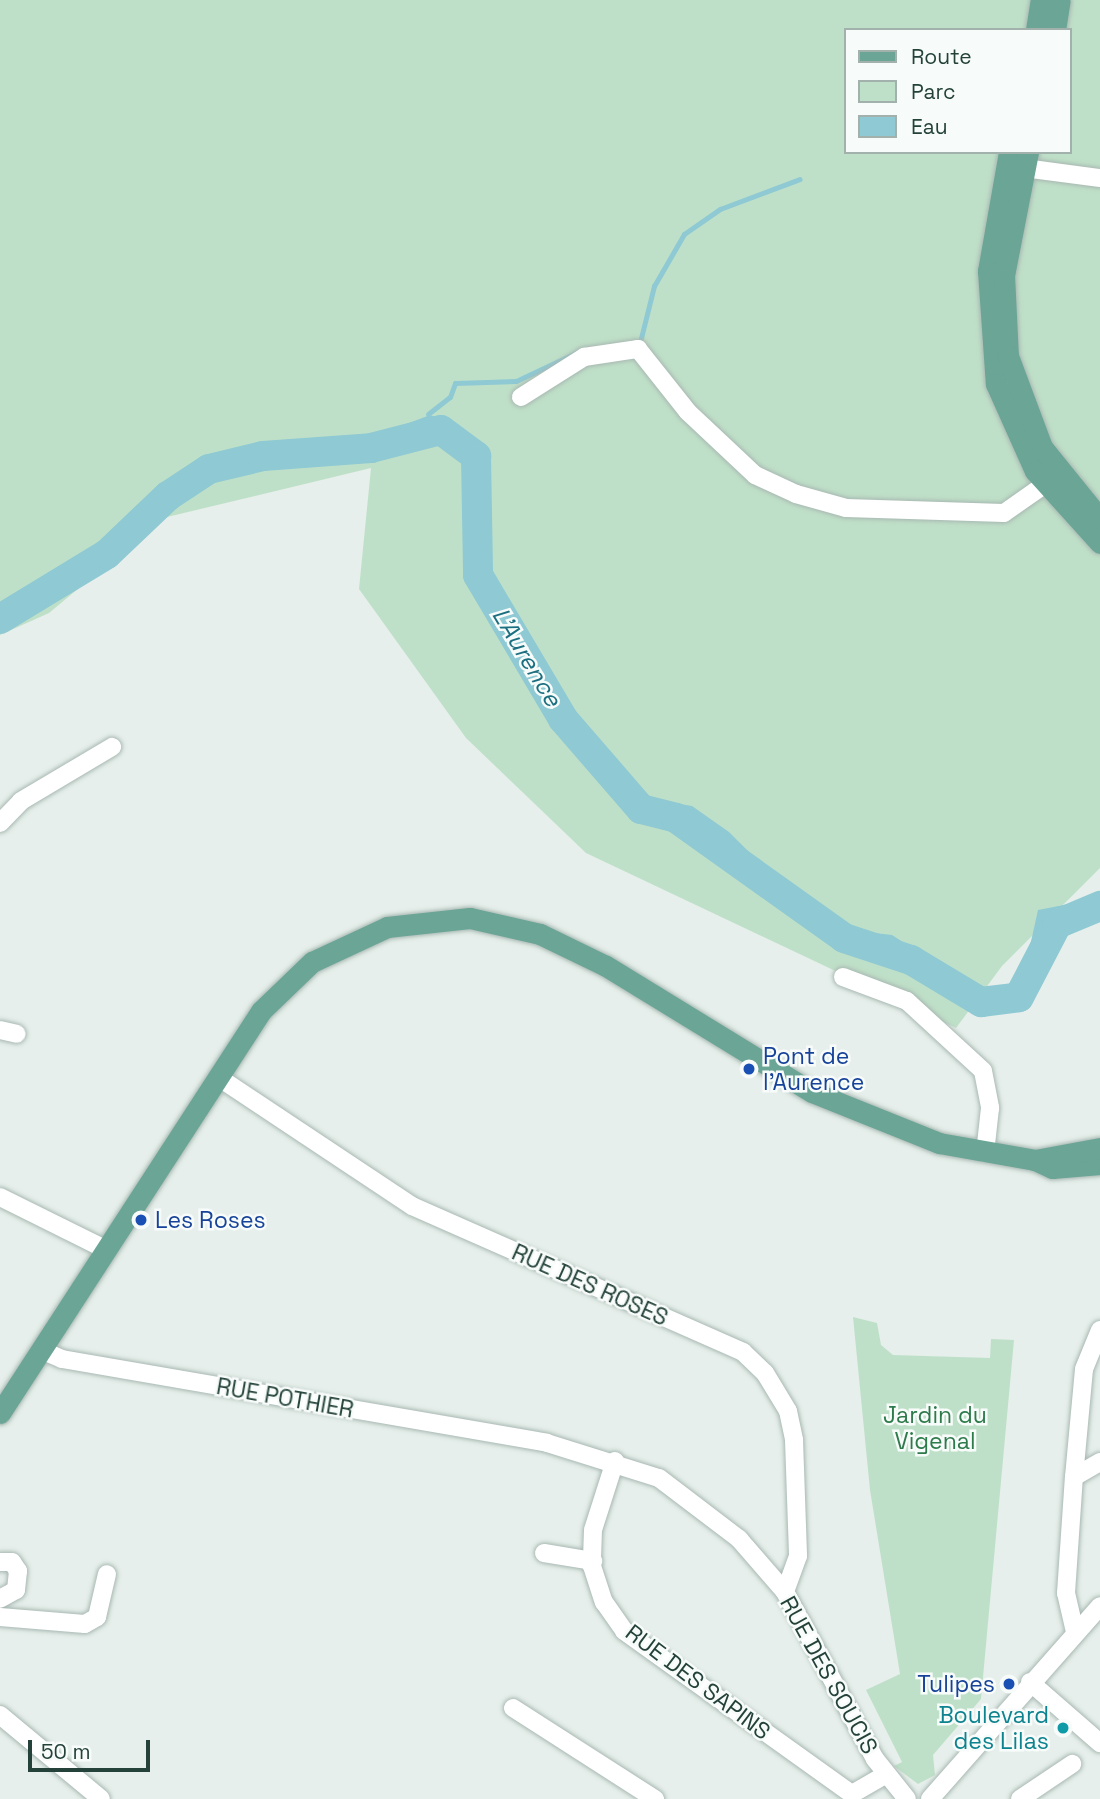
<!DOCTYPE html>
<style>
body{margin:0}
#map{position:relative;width:1100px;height:1799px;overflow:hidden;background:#e6efeb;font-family:"Space Grotesk",sans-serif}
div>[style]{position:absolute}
.green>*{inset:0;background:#bfe0c8}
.water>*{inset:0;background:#8ec9d4}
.stream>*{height:5px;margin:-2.5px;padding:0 2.5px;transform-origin:2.5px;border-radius:2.5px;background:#8ec9d4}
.river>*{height:30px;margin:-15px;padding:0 15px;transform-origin:15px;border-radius:15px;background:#8ec9d4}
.roads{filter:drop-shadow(0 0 2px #a8b8b2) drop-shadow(0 0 2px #a8b8b2)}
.minor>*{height:18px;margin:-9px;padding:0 9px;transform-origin:9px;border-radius:9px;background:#fff}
.major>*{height:21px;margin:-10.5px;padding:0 10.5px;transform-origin:10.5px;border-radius:10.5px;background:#6aa596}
.dots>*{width:19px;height:19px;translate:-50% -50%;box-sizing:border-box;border:4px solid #f7fbf9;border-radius:50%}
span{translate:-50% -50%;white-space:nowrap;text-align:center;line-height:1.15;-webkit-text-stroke:5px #f7fbf9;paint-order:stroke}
.transit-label{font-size:23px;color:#164399}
.left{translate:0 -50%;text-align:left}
.right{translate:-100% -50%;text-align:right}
.street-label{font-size:23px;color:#24423a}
.park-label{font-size:23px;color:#2d7a4b}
.culture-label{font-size:23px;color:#0d838f}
.water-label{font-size:24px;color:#1c6f80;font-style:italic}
.legend{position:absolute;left:844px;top:28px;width:228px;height:126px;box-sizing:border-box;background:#f7fbf9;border:2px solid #a3b1ad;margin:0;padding:9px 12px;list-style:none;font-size:21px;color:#24423a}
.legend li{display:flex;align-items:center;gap:14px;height:35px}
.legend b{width:35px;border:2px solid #a3b1ad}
.scale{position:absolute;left:28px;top:1740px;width:122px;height:32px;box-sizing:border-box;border:4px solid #24423a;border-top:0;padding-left:9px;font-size:21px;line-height:24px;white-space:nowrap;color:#24423a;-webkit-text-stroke:5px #f7fbf9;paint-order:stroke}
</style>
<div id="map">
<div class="green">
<i style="clip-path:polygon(evenodd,0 0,1100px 0,1100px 868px,1002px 966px,956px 1028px,586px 853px,466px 738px,359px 589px,371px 468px,163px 518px,49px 613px,0 635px,0 0,846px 30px,1070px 30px,1070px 152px,846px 152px,846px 30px)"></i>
<i style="clip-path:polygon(853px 1317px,877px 1323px,881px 1345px,893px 1355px,990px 1358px,991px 1339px,1014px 1340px,981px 1699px,933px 1755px,935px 1775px,918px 1784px,894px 1766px,902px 1762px,866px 1690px,900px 1674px,870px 1490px)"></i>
</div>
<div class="water">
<i style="clip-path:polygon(430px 415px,454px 424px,487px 454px,490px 580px,555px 694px,638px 797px,692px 806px,729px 832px,784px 887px,857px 931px,892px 935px,984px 995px,1001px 995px,1022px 982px,1038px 910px,1100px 898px,1100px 906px,1057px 924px,1028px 988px,1006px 1003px,981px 1002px,910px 960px,844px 938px,677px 818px,641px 809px,563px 719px,478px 575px,480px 477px,476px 456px,454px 437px,426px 429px,331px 455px,263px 456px,196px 467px,266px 447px,354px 444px)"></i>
</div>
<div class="stream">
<i style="left:641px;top:338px;width:54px;rotate:-76deg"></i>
<i style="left:654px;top:286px;width:60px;rotate:-60deg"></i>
<i style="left:684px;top:234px;width:44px;rotate:-34.8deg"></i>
<i style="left:720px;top:209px;width:85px;rotate:-20.6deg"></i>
<i style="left:428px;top:414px;width:28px;rotate:-38deg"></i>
<i style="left:450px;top:397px;width:15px;rotate:-70deg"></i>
<i style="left:455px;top:383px;width:61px;rotate:-1.9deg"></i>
<i style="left:516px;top:381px;width:71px;rotate:-25.1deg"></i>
</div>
<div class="river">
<i style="left:0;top:619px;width:125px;rotate:-31.3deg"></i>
<i style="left:107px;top:554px;width:84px;rotate:-43.6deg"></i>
<i style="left:168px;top:496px;width:49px;rotate:-33.4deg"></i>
<i style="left:209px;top:469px;width:56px;rotate:-13.5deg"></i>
<i style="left:263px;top:456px;width:108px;rotate:-4.2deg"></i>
<i style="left:371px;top:448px;width:72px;rotate:-14.4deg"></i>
<i style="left:441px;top:430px;width:44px;rotate:36.6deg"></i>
<i style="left:476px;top:456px;width:119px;rotate:89deg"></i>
<i style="left:478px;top:575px;width:167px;rotate:59.4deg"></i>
<i style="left:563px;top:719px;width:119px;rotate:49.1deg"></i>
<i style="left:641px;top:809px;width:36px;rotate:14deg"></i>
<i style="left:676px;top:818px;width:206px;rotate:35.5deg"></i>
<i style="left:844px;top:938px;width:71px;rotate:18.2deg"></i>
<i style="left:911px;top:960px;width:82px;rotate:31deg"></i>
<i style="left:981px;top:1002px;width:38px;rotate:-7deg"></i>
<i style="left:1019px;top:997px;width:82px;rotate:-62.5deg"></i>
<i style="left:1057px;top:924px;width:47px;rotate:-22.7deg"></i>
</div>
<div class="roads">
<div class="minor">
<i style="left:1017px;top:160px;width:11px;rotate:49deg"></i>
<i style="left:1024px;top:168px;width:77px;rotate:7.5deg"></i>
<i style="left:521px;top:397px;width:75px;rotate:-32.4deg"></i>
<i style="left:584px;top:357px;width:55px;rotate:-8.4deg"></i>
<i style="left:638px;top:349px;width:80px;rotate:51.6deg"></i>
<i style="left:688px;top:412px;width:92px;rotate:43.2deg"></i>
<i style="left:755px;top:475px;width:45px;rotate:24.9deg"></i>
<i style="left:796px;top:494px;width:52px;rotate:15.6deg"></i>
<i style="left:846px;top:508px;width:158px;rotate:1.8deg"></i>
<i style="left:1004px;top:513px;width:49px;rotate:-35deg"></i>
<i style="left:1044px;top:485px;width:13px;rotate:4deg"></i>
<i style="left:0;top:823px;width:30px;rotate:-46deg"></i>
<i style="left:21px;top:801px;width:106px;rotate:-30.7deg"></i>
<i style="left:843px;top:977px;width:68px;rotate:20.6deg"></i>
<i style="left:907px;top:1001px;width:103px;rotate:42.6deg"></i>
<i style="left:983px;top:1071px;width:38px;rotate:79deg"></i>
<i style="left:990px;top:1108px;width:45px;rotate:96.3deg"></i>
<i style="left:0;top:1030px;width:17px;rotate:13deg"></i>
<i style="left:218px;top:1077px;width:233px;rotate:33.6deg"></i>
<i style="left:412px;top:1206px;width:362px;rotate:23.8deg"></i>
<i style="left:743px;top:1352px;width:30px;rotate:44deg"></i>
<i style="left:765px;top:1373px;width:44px;rotate:58.8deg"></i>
<i style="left:788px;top:1411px;width:30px;rotate:78deg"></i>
<i style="left:794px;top:1440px;width:116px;rotate:88deg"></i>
<i style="left:798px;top:1556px;width:38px;rotate:110deg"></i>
<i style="left:0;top:1197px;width:119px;rotate:26.4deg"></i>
<i style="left:41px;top:1350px;width:23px;rotate:23deg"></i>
<i style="left:62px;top:1359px;width:492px;rotate:9.8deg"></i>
<i style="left:547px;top:1443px;width:117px;rotate:17.4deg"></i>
<i style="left:659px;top:1478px;width:101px;rotate:37.3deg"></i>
<i style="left:739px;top:1539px;width:70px;rotate:49deg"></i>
<i style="left:785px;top:1592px;width:190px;rotate:61.7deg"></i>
<i style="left:875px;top:1759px;width:51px;rotate:51.3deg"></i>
<i style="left:615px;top:1461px;width:72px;rotate:107.7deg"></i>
<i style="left:593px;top:1530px;width:36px;rotate:92deg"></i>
<i style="left:592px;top:1566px;width:38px;rotate:72deg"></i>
<i style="left:604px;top:1602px;width:35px;rotate:55deg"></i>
<i style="left:624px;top:1631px;width:280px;rotate:35.6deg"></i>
<i style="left:852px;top:1794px;width:38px;rotate:-30deg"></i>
<i style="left:1074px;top:1477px;width:30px;rotate:-30deg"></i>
<i style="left:544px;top:1553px;width:50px;rotate:9.3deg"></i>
<i style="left:0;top:1562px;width:12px"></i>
<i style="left:12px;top:1562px;width:11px;rotate:56deg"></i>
<i style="left:18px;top:1571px;width:19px;rotate:96deg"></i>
<i style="left:16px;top:1590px;width:18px;rotate:151deg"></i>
<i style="left:0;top:1617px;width:85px;rotate:4.7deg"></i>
<i style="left:85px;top:1624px;width:14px;rotate:-30deg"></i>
<i style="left:97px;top:1617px;width:44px;rotate:-76.9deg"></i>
<i style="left:1075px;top:1632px;width:40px;rotate:-103deg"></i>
<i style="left:1066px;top:1593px;width:116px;rotate:-86.1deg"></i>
<i style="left:1074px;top:1477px;width:108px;rotate:-84.7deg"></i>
<i style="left:1084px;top:1369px;width:42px;rotate:-67.7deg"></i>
<i style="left:1030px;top:1682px;width:93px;rotate:41.1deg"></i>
<i style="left:513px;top:1708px;width:169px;rotate:32.7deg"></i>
<i style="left:0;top:1715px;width:131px;rotate:39.7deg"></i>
<i style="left:930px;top:1799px;width:257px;rotate:-48.6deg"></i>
<i style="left:1020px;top:1799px;width:63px;rotate:-33.9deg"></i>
</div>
<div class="major">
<i style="left:1036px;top:30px;width:30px;rotate:-81deg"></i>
<i style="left:1055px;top:30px;width:30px;rotate:-81deg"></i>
<i style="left:1009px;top:152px;width:121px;rotate:100deg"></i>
<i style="left:988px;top:271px;width:113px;rotate:86deg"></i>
<i style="left:996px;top:384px;width:95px;rotate:65.9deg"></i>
<i style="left:1035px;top:471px;width:97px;rotate:47.9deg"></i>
<i style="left:1028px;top:152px;width:125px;rotate:101deg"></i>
<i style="left:1004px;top:275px;width:81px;rotate:87.2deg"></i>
<i style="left:1008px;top:356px;width:97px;rotate:69.5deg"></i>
<i style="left:1042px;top:447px;width:92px;rotate:51.1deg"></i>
<i style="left:1035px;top:1160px;width:19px;rotate:25deg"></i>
<i style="left:1052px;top:1168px;width:48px;rotate:-4.8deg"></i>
<i style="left:0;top:1413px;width:479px;rotate:-57deg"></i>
<i style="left:261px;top:1011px;width:71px;rotate:-43.9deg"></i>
<i style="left:312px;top:962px;width:83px;rotate:-25deg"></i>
<i style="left:387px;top:927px;width:83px;rotate:-6.2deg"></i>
<i style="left:470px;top:918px;width:72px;rotate:12.9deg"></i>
<i style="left:540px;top:934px;width:73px;rotate:25.9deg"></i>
<i style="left:606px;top:966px;width:241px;rotate:31.5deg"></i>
<i style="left:812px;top:1092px;width:137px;rotate:21.9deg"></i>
<i style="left:939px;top:1143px;width:97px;rotate:10deg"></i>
<i style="left:1035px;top:1160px;width:66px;rotate:-10.5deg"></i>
</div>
</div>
<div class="dots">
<i style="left:749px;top:1069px;background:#1a4fb4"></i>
<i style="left:141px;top:1220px;background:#1a4fb4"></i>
<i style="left:1009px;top:1684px;background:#1a4fb4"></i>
<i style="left:1063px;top:1728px;background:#0f9aa8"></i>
</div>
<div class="transit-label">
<span class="left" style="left:763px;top:1069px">Pont de<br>l'Aurence</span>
<span class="left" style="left:155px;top:1220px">Les Roses</span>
<span class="right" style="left:995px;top:1684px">Tulipes</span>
</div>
<div class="street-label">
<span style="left:590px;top:1285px;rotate:24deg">RUE DES ROSES</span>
<span style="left:285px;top:1398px;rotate:10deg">RUE POTHIER</span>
<span style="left:829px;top:1675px;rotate:61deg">RUE DES SOUCIS</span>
<span style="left:698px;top:1682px;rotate:37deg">RUE DES SAPINS</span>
</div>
<div class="park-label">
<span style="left:935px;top:1428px">Jardin du<br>Vigenal</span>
</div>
<div class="culture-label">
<span class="right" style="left:1049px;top:1728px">Boulevard<br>des Lilas</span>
</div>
<div class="water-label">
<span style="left:527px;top:657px;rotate:59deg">L'Aurence</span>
</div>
<ul class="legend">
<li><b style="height:9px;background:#6aa596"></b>Route</li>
<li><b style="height:19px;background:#bfe0c8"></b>Parc</li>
<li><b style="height:19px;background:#8ec9d4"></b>Eau</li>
</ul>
<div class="scale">50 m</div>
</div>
